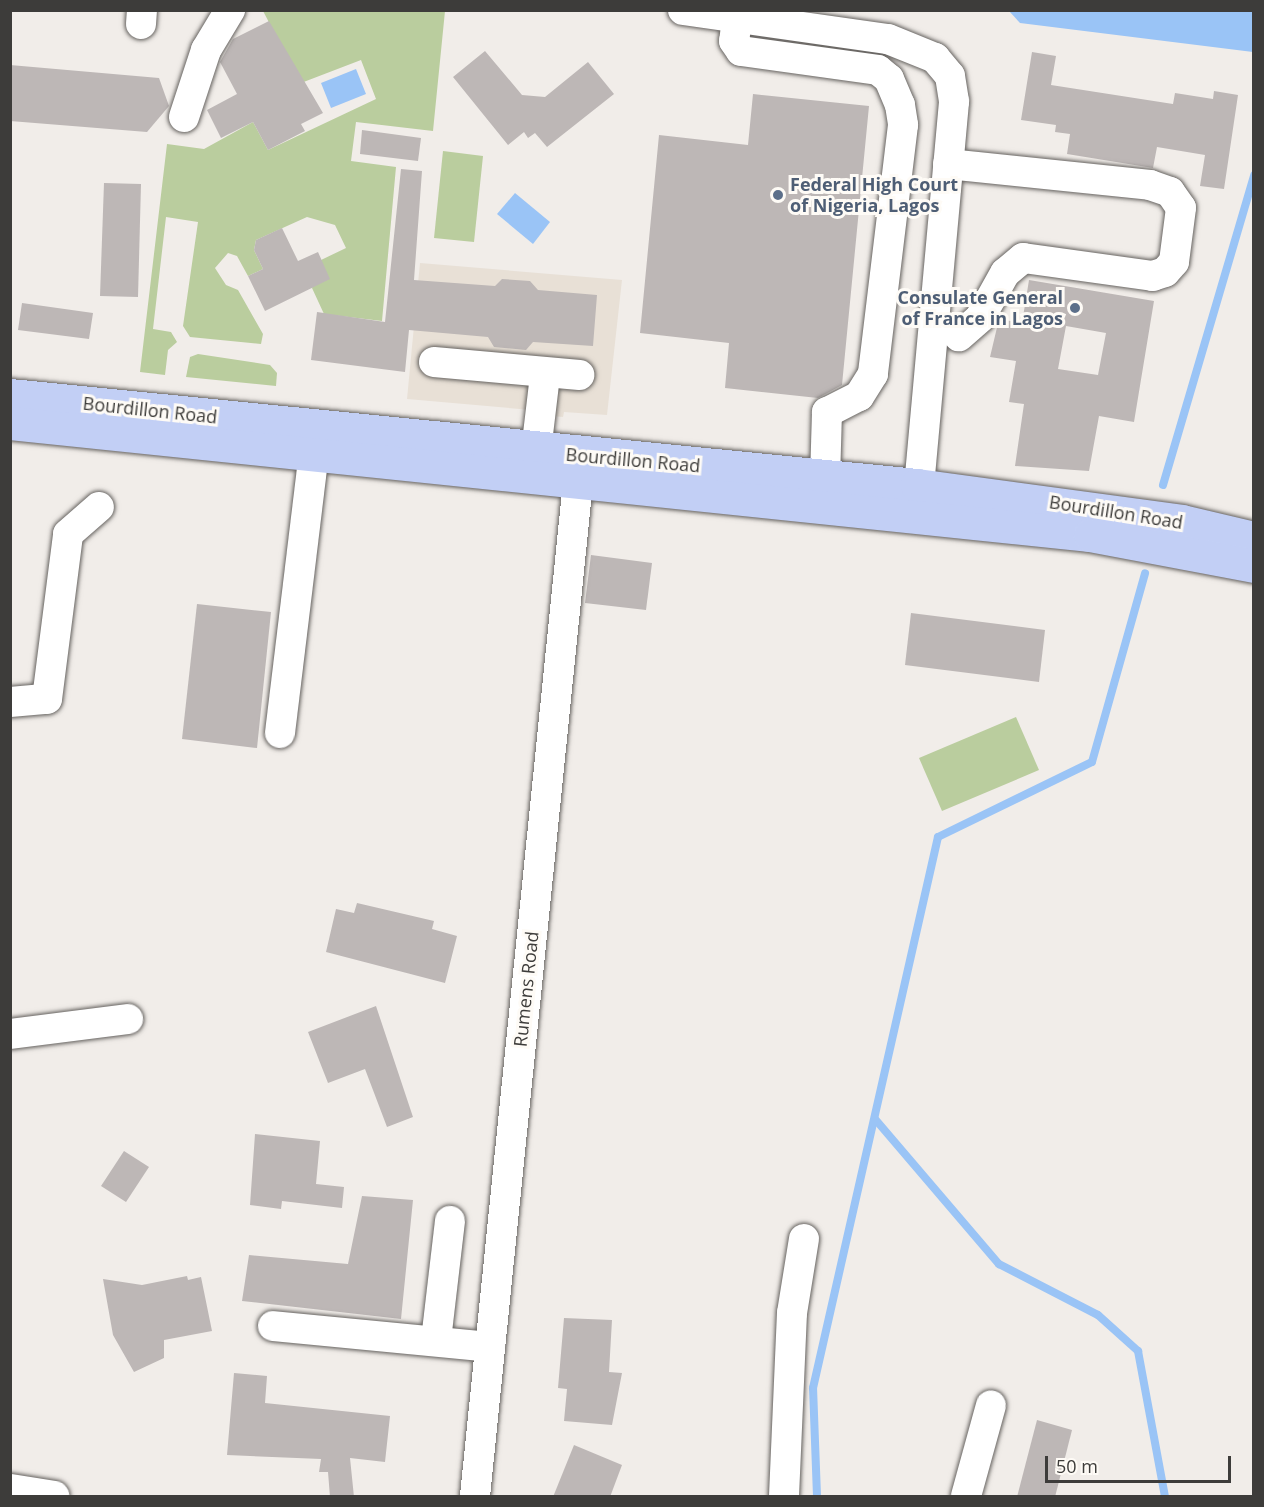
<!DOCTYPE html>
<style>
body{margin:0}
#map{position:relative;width:1264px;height:1507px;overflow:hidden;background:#f1ede9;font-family:"Open Sans",sans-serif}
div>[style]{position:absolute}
.built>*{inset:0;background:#e8e0d6}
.green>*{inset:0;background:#bacd9e}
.water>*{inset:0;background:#9ac4f6}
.stream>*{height:8px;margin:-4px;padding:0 4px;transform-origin:4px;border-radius:4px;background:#9ac4f6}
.building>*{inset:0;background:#bdb7b6}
.roads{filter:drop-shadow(0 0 2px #666360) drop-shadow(0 0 2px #666360)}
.minor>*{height:30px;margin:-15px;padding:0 15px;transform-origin:15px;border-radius:15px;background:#fff}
.major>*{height:33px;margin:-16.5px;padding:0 16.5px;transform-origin:16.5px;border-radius:16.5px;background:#c2cff5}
.dots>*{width:16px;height:16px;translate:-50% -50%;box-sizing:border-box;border:3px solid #fefbf6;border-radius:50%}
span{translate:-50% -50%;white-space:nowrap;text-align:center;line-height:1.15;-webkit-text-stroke:6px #fefbf6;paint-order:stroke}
.service-label{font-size:18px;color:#4e5e75;font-weight:700}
.left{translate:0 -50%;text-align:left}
.right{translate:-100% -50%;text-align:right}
.street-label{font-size:18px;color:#3d3c3a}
.frame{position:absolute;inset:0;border:12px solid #3d3c3a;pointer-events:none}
.scale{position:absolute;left:1045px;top:1456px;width:186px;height:27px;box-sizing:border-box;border:3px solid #3d3c3a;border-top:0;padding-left:8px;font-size:18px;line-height:21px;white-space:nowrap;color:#3d3c3a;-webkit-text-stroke:4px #fefbf6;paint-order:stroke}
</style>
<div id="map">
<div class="built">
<i style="clip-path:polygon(420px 263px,622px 280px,607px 415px,564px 412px,563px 417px,543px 415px,543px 411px,407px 399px)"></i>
</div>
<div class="green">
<i style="clip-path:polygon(263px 11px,445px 11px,433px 131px,356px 122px,351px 161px,396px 167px,382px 321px,324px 314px,312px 288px,321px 260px,346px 248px,335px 225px,307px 217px,256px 240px,254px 250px,263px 269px,248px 276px,237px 256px,228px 253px,215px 268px,226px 285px,238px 290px,263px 334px,261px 344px,190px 337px,183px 326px,198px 222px,166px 217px,153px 329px,171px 332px,177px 342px,168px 350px,165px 375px,140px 372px,167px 144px,204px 149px,253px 122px,268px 150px,376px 99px,361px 60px,301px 83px)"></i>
<i style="clip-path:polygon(443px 151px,483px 156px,474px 242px,434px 238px)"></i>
<i style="clip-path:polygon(198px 354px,270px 365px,277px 373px,276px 386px,186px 377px,190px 357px)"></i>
<i style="clip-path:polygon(1016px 717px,1039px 770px,942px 811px,919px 758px)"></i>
</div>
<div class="water">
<i style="clip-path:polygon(1009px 11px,1253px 11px,1253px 52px,1020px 23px)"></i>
<i style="clip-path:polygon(356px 69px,366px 94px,331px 108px,321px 83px)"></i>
<i style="clip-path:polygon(515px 193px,550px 222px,533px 244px,497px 214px)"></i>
</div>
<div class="stream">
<i style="left:1163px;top:485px;width:323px;rotate:-73.6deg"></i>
<i style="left:875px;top:1119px;width:191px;rotate:49.5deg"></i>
<i style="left:999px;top:1264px;width:111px;rotate:27.3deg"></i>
<i style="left:1098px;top:1315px;width:54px;rotate:42deg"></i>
<i style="left:1138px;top:1351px;width:147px;rotate:79.5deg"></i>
<i style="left:817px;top:1496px;width:108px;rotate:-92.1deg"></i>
<i style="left:813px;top:1388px;width:565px;rotate:-77.22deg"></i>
<i style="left:938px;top:837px;width:171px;rotate:-26deg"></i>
<i style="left:1092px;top:762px;width:196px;rotate:-74.3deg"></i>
</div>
<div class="building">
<i style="clip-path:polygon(269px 21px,323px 113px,301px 124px,305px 131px,268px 150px,253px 122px,221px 138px,207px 110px,237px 94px,220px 62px,233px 39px)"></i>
<i style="clip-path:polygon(485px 51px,522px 95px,545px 97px,588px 62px,614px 94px,547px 147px,535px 133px,528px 138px,524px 132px,508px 145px,453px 77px)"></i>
<i style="clip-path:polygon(1032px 52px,1056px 56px,1051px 85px,1173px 104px,1175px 93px,1213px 99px,1214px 91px,1238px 95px,1224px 189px,1200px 186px,1205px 155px,1157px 147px,1153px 168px,1067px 154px,1070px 134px,1055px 132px,1056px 125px,1021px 120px)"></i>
<i style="clip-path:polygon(10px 65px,159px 78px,169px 106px,147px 132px,10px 121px)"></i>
<i style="clip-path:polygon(753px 94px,869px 106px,842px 385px,818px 398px,725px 388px,729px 343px,640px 333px,659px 135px,748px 145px)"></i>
<i style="clip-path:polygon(362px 130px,421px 138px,418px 161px,360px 154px)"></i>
<i style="clip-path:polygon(401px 169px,422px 171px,414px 280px,495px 286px,502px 279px,530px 281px,538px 290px,597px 295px,593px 346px,533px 342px,526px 350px,494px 347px,488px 337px,409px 330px,405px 372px,311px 360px,317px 312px,385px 322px)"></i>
<i style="clip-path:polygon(104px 183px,141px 184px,138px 297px,100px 296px)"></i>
<i style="clip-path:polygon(282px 228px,298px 261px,318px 252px,330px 279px,265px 311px,248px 276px,263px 269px,254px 250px,256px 240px)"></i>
<i style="clip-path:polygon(evenodd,1029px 280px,1154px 301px,1134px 422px,1099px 416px,1089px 471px,1015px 466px,1024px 404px,1009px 402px,1016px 361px,990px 357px,999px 319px,1022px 323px,1029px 280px,1066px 326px,1106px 333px,1098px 375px,1058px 369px,1066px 326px)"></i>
<i style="clip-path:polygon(22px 303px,93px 313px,89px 339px,18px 330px)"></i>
<i style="clip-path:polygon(591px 555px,652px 563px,646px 610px,585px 603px)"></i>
<i style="clip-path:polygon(197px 604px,271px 612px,257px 748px,182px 739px)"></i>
<i style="clip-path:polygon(911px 613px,1045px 630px,1039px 682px,905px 665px)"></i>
<i style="clip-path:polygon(357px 903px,434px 921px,432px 929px,457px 936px,445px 983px,326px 952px,336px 909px,354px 913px)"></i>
<i style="clip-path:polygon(376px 1006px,413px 1117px,387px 1127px,365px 1069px,328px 1083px,308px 1032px)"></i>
<i style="clip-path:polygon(255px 1134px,320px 1141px,316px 1184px,344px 1187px,342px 1208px,282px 1201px,281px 1209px,250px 1205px)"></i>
<i style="clip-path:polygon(124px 1151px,149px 1167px,126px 1202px,101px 1186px)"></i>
<i style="clip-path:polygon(362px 1196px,413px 1200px,401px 1319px,242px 1301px,249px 1255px,348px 1264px)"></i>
<i style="clip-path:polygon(187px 1276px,188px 1280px,201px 1277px,212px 1331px,164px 1340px,164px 1358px,134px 1372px,113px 1335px,103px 1279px,142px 1285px)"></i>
<i style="clip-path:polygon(564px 1318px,612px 1320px,609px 1372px,622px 1373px,612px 1425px,564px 1421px,567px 1389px,558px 1388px)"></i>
<i style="clip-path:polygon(234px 1373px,267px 1376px,265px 1403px,390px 1416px,385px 1462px,350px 1458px,354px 1497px,330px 1497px,328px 1472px,319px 1472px,321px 1459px,227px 1455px)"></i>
<i style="clip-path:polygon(1037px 1420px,1072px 1430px,1055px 1497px,1017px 1497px)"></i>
<i style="clip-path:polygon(574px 1445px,622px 1465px,610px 1497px,553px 1497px)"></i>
</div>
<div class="roads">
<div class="minor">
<i style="left:683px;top:10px;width:207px;rotate:8.1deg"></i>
<i style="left:888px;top:39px;width:51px;rotate:22deg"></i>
<i style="left:935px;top:58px;width:23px;rotate:50deg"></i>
<i style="left:950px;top:76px;width:26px;rotate:81deg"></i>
<i style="left:954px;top:102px;width:409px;rotate:95.2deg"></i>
<i style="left:737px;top:18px;width:23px;rotate:97deg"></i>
<i style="left:734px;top:41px;width:12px;rotate:55deg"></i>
<i style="left:741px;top:51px;width:138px;rotate:7.9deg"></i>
<i style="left:878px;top:70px;width:14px;rotate:39deg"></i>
<i style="left:889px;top:79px;width:28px;rotate:67deg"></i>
<i style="left:900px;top:105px;width:20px;rotate:81deg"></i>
<i style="left:903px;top:125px;width:251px;rotate:96.9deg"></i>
<i style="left:873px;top:374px;width:26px;rotate:122deg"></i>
<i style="left:859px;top:396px;width:36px;rotate:153deg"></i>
<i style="left:827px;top:412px;width:66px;rotate:91.7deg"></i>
<i style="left:141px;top:24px;width:14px;rotate:-86deg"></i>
<i style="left:184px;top:117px;width:71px;rotate:-71.8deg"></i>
<i style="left:206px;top:50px;width:47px;rotate:-59deg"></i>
<i style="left:948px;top:164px;width:203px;rotate:5.9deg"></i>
<i style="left:1150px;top:185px;width:21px;rotate:19deg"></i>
<i style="left:1170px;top:192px;width:19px;rotate:55deg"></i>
<i style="left:1181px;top:208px;width:54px;rotate:97.4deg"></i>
<i style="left:1174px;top:262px;width:13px;rotate:132deg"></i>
<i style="left:1165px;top:272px;width:13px;rotate:162deg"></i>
<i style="left:1153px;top:276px;width:131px;rotate:-172.1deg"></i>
<i style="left:1023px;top:258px;width:23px;rotate:140deg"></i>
<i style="left:1005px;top:273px;width:51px;rotate:119.1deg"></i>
<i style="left:980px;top:318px;width:28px;rotate:139deg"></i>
<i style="left:434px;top:362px;width:146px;rotate:5.1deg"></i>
<i style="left:536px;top:451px;width:77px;rotate:-83.2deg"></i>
<i style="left:10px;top:702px;width:37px;rotate:-5deg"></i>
<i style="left:47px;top:699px;width:166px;rotate:-82.7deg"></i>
<i style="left:68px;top:534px;width:41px;rotate:-41.1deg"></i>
<i style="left:280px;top:733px;width:281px;rotate:-83.1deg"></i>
<i style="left:10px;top:1034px;width:119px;rotate:-7.2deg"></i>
<i style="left:273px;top:1326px;width:218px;rotate:5.5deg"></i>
<i style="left:436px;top:1340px;width:120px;rotate:-83.3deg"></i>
<i style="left:10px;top:1489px;width:45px;rotate:9deg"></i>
<i style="left:475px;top:1496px;width:1019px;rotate:-84.2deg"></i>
<i style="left:784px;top:1496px;width:183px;rotate:-87.5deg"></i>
<i style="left:792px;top:1313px;width:75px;rotate:-80.8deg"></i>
<i style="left:966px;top:1496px;width:94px;rotate:-74.6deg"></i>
</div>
<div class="major">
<i style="left:10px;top:395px;width:911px;rotate:5.67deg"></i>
<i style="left:917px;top:485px;width:267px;rotate:7.7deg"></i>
<i style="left:1182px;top:521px;width:74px;rotate:13.3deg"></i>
<i style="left:10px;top:423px;width:1086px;rotate:5.92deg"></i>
<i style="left:1090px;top:535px;width:167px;rotate:10.7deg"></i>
</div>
</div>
<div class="dots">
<i style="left:778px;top:195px;background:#5c6f8a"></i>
<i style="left:1075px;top:308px;background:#5c6f8a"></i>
</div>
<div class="service-label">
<span class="left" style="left:790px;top:195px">Federal High Court<br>of Nigeria, Lagos</span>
<span class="right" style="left:1063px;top:308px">Consulate General<br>of France in Lagos</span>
</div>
<div class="street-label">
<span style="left:150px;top:410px;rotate:6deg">Bourdillon Road</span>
<span style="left:633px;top:460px;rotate:5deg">Bourdillon Road</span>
<span style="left:1116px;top:512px;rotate:9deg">Bourdillon Road</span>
<span style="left:526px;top:989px;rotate:-84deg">Rumens Road</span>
</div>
<div class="frame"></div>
<div class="scale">50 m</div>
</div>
